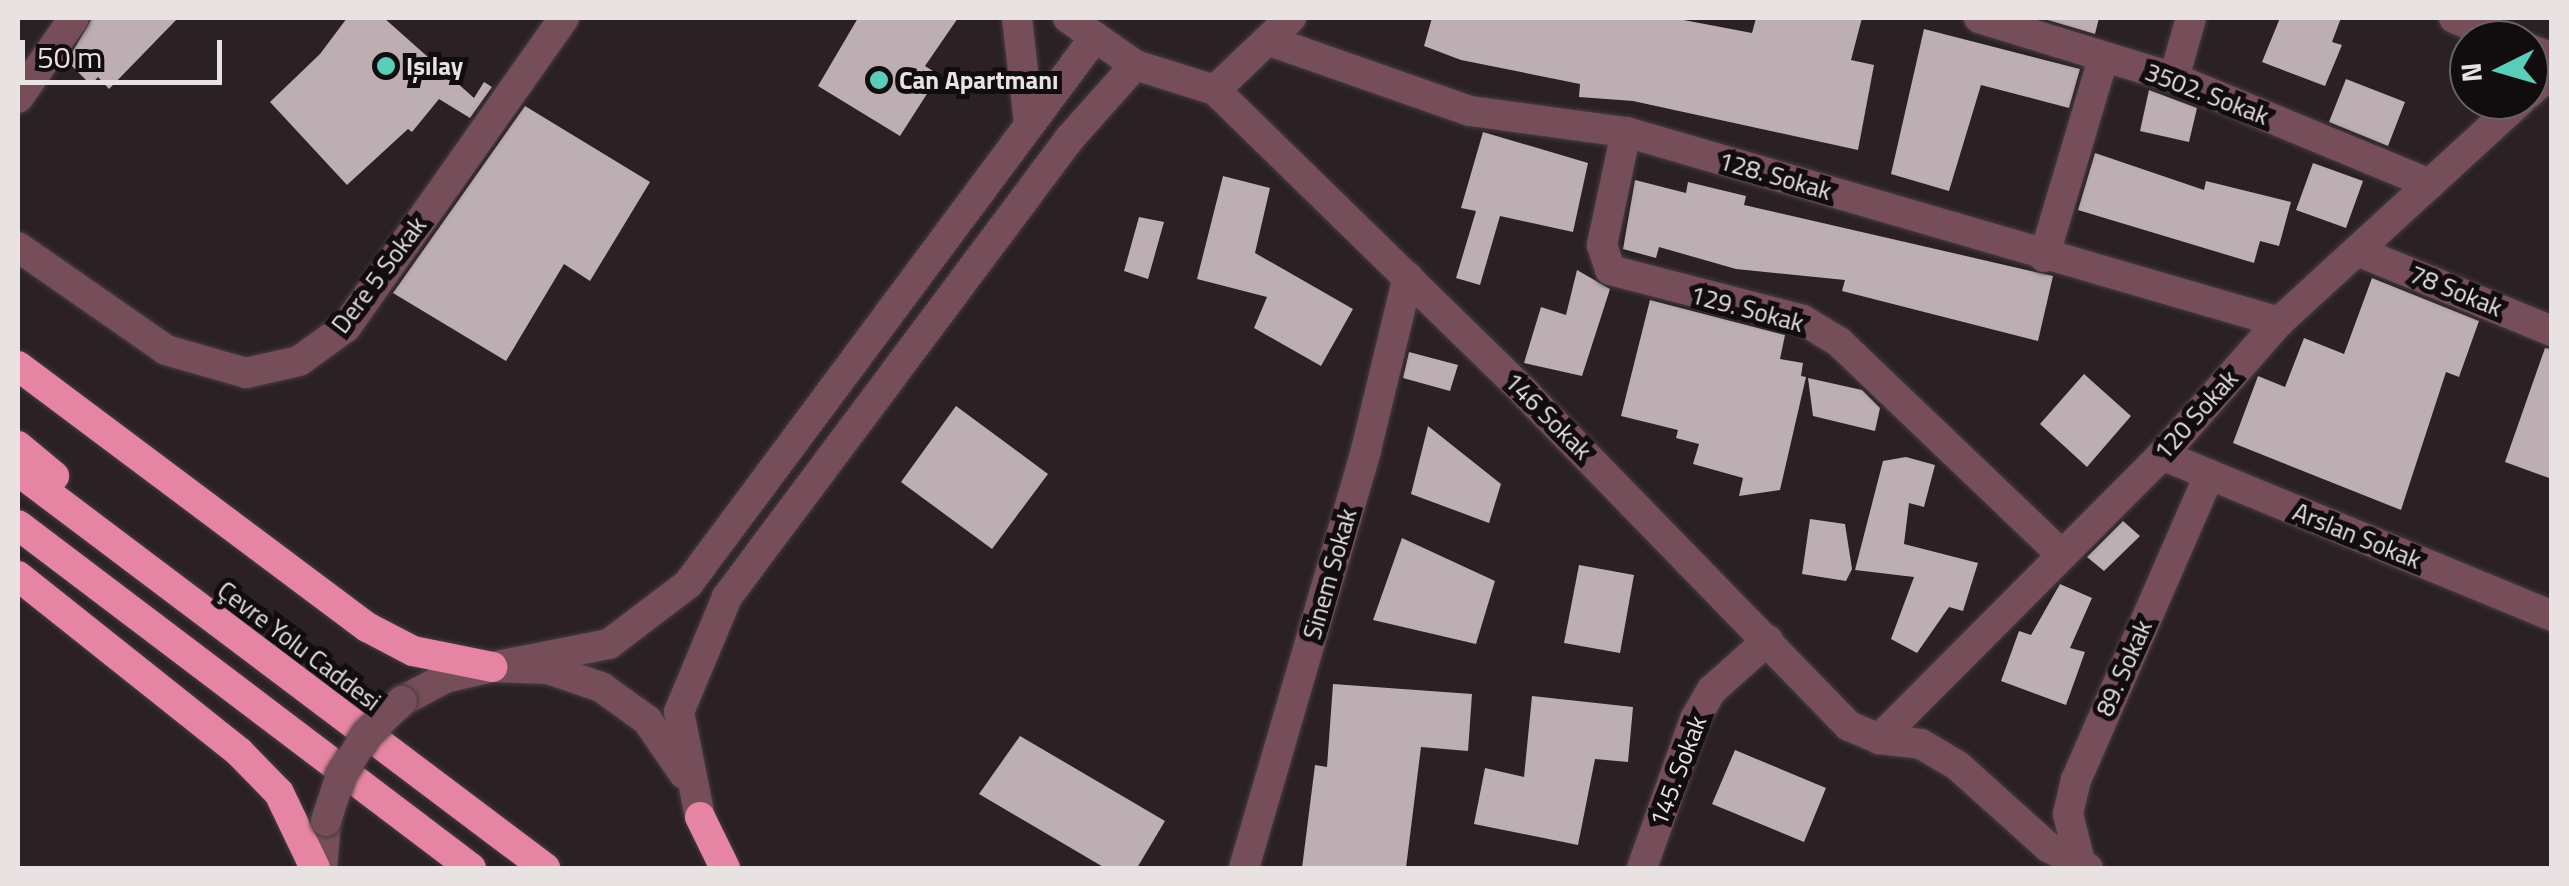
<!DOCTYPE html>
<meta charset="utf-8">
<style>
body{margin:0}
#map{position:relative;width:2569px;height:886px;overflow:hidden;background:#2b2124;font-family:"Titillium Web",sans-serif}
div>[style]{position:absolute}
.building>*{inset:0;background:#bcaeb2}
.roads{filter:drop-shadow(0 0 2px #463c3f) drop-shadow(0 0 2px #463c3f)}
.minor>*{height:30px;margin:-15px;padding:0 15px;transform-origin:15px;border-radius:15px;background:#764e59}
.highway>*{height:30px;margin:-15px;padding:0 15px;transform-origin:15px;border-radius:15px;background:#e685a3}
.bridges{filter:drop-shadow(0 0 2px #463c3f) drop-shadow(0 0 2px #463c3f)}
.minor-bridge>*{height:30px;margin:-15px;padding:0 15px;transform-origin:15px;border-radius:15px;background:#764e59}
.dots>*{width:28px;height:28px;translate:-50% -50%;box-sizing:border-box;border:5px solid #110c0d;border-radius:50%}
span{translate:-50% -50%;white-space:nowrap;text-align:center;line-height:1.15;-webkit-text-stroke:10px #110c0d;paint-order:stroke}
.poi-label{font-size:25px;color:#e9e2e3;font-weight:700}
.left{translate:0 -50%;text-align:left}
.street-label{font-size:25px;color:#e9e2e3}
.frame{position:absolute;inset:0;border:20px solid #e9e2e3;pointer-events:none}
.north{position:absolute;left:2449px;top:20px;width:100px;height:100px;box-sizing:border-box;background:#110c0d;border:2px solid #676263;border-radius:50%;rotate:265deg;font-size:28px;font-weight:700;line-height:40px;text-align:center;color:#e9e2e3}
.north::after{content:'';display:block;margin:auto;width:35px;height:45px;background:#5bcebb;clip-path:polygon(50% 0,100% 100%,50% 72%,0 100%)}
.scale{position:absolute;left:20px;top:40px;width:202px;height:45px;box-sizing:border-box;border:5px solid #e9e2e3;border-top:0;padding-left:12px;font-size:30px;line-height:35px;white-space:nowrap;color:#e9e2e3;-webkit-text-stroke:8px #110c0d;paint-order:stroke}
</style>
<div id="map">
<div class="building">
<i style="clip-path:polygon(92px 18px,178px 18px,109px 89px,98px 77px,91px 85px,67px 61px)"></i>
<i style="clip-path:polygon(347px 18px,384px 18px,474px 98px,484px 82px,492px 87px,470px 118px,439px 99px,412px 132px,408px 129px,347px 185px,270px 102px,320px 54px)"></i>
<i style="clip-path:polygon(858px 18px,958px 18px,925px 66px,939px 75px,900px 136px,818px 86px)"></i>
<i style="clip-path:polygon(1432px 18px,1673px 18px,1752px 33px,1756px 18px,1862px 18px,1851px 60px,1874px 65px,1858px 150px,1633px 101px,1579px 97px,1580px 84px,1461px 60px,1424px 46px)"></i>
<i style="clip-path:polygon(2041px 18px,2099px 18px,2095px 34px)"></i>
<i style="clip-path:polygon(2280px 18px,2341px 18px,2332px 42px,2342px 45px,2325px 86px,2262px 62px)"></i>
<i style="clip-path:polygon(1924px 29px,2080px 69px,2069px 108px,1981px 85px,1949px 191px,1891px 174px)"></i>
<i style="clip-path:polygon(2346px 79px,2405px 102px,2388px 146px,2329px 122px)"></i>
<i style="clip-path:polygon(2149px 90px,2197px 108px,2189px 142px,2140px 131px)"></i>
<i style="clip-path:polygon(525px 106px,650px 182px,590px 281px,564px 264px,506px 361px,393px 293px)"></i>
<i style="clip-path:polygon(1483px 132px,1588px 163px,1573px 232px,1500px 216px,1480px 285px,1456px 278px,1476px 211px,1461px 208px)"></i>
<i style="clip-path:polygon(2095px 153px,2204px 190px,2206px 181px,2291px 202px,2279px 246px,2260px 241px,2254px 263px,2078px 210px)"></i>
<i style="clip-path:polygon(2313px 163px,2363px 181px,2346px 228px,2296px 210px)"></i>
<i style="clip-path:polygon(1223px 176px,1270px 188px,1255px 253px,1353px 309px,1321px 366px,1254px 328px,1267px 297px,1197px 279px)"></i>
<i style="clip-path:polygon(1635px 180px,1686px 193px,1688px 182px,1746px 196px,1744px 205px,2053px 276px,2038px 341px,1842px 291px,1845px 280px,1736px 269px,1659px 247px,1656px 258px,1623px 249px)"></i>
<i style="clip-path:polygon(1139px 217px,1164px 222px,1148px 279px,1124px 271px)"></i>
<i style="clip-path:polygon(1577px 270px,1610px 289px,1582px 376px,1524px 363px,1541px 307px,1566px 315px)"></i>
<i style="clip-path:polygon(2372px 278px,2479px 321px,2459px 377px,2446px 372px,2401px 510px,2233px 443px,2258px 376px,2285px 387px,2304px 338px,2344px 354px)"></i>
<i style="clip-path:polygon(1650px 300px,1785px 335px,1780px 359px,1803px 363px,1801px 376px,1806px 377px,1780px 490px,1739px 496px,1743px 478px,1693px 464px,1699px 444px,1676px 438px,1678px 430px,1621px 416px)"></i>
<i style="clip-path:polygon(2545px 348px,2552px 349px,2552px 479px,2505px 462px)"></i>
<i style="clip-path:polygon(1409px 352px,1458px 365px,1450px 391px,1403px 378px)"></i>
<i style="clip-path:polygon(2084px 374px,2131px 416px,2087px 467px,2040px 424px)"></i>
<i style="clip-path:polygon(1808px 378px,1862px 390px,1880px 408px,1875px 431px,1813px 416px)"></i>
<i style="clip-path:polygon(956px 406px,1048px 474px,992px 549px,901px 482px)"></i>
<i style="clip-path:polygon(1428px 426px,1501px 484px,1489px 523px,1411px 494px)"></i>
<i style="clip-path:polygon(1906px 457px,1935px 465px,1924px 507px,1909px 503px,1904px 544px,1978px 563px,1963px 611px,1949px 607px,1917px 653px,1891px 639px,1914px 577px,1855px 570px,1883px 461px)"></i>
<i style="clip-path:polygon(1810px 519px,1845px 524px,1852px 569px,1846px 581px,1802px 574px)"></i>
<i style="clip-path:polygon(2123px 521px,2140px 536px,2104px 571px,2087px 557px)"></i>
<i style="clip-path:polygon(1402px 538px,1495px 581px,1476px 644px,1373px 620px)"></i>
<i style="clip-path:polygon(1579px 565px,1634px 575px,1620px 653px,1564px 643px)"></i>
<i style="clip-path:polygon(2060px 584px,2092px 598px,2070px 648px,2085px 652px,2066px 705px,2001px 681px,2019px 631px,2031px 635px)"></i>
<i style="clip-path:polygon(1333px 684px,1472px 694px,1468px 751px,1421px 747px,1406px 868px,1302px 868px,1315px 765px,1327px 767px)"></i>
<i style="clip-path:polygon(1532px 696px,1633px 707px,1628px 762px,1595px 759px,1578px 845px,1474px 824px,1485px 768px,1524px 777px)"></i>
<i style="clip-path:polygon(1020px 736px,1165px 821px,1137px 868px,1105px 868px,979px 794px)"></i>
<i style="clip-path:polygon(1735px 750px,1826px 788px,1804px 842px,1712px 804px)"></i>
</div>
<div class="roads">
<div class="minor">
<i style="left:1017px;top:18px;width:106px;rotate:83.5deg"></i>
<i style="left:1068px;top:18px;width:82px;rotate:35deg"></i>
<i style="left:1135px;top:65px;width:84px;rotate:17.4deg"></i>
<i style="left:1215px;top:90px;width:435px;rotate:44.3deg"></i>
<i style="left:1526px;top:394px;width:463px;rotate:45.8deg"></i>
<i style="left:1849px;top:726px;width:33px;rotate:23deg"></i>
<i style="left:1879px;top:739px;width:42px;rotate:6.8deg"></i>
<i style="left:1921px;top:744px;width:43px;rotate:30.7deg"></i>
<i style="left:1958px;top:766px;width:121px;rotate:42deg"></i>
<i style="left:2048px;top:847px;width:45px;rotate:27.7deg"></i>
<i style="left:1979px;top:18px;width:204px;rotate:17.1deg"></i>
<i style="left:2174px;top:78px;width:277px;rotate:22.5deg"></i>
<i style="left:2454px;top:18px;width:58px;rotate:22.2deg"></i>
<i style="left:1270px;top:41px;width:212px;rotate:19.3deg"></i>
<i style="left:1470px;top:111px;width:157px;rotate:7.7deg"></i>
<i style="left:1626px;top:132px;width:680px;rotate:16.22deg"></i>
<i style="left:2529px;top:49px;width:25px;rotate:21deg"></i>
<i style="left:2174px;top:78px;width:62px;rotate:-74.2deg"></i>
<i style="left:1215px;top:90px;width:105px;rotate:-43.5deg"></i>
<i style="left:2529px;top:93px;width:31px;rotate:-42deg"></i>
<i style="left:18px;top:98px;width:98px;rotate:-55deg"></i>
<i style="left:1626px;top:132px;width:116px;rotate:102deg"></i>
<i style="left:1602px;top:245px;width:26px;rotate:72deg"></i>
<i style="left:1610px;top:270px;width:199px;rotate:14.5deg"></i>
<i style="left:1803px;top:320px;width:42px;rotate:31.4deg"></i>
<i style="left:1839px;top:342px;width:307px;rotate:43.7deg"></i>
<i style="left:18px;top:247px;width:180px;rotate:34.8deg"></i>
<i style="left:166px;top:350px;width:83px;rotate:16deg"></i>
<i style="left:246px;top:373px;width:54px;rotate:-12.8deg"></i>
<i style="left:299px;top:361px;width:58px;rotate:-35.9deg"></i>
<i style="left:346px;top:327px;width:378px;rotate:-54.8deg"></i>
<i style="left:2360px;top:252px;width:208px;rotate:22.4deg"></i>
<i style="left:2044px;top:257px;width:207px;rotate:-73.4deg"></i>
<i style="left:2162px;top:455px;width:422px;rotate:22.4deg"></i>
<i style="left:492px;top:667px;width:119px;rotate:-11.1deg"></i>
<i style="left:609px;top:644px;width:99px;rotate:-37.2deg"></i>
<i style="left:688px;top:584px;width:682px;rotate:-53.35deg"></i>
<i style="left:402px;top:701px;width:49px;rotate:-28.1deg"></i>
<i style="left:445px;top:678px;width:48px;rotate:-13.2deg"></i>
<i style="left:492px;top:667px;width:56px;rotate:2deg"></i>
<i style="left:548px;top:669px;width:56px;rotate:18.8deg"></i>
<i style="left:601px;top:687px;width:57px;rotate:35.7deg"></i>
<i style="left:647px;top:720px;width:65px;rotate:55.6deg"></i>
<i style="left:1879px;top:739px;width:401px;rotate:-45.1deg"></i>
<i style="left:2162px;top:455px;width:177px;rotate:-48.7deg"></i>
<i style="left:2279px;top:322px;width:328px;rotate:-42.5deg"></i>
<i style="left:700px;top:817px;width:107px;rotate:-101.3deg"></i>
<i style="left:679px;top:712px;width:125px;rotate:-67.3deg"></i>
<i style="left:727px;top:597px;width:573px;rotate:-53.23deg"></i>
<i style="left:1070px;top:138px;width:98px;rotate:-48.3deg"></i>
<i style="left:2081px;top:866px;width:54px;rotate:-104deg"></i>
<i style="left:2068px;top:814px;width:35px;rotate:-77deg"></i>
<i style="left:2076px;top:780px;width:333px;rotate:-66.4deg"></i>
<i style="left:322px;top:868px;width:47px;rotate:-85.1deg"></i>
<i style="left:1244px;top:868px;width:435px;rotate:-73.7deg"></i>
<i style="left:1366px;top:450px;width:178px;rotate:-76.4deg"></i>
<i style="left:1642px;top:868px;width:158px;rotate:-70.4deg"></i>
<i style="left:1695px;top:719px;width:34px;rotate:-60deg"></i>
<i style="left:1712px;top:690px;width:75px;rotate:-41.8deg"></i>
</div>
<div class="highway">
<i style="left:18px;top:366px;width:436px;rotate:36.8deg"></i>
<i style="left:367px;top:627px;width:52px;rotate:27.6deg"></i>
<i style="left:413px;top:651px;width:81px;rotate:11.4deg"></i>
<i style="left:18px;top:446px;width:47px;rotate:39.8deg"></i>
<i style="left:18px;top:471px;width:660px;rotate:36.99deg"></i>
<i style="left:18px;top:525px;width:568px;rotate:37.13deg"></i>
<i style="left:18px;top:576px;width:283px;rotate:38.5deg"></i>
<i style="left:239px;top:752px;width:57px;rotate:45.7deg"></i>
<i style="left:279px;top:793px;width:83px;rotate:64.4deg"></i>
<i style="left:700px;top:817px;width:57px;rotate:63.9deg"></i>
</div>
</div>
<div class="bridges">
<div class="minor-bridge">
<i style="left:326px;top:821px;width:48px;rotate:-71.9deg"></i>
<i style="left:341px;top:775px;width:49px;rotate:-57.6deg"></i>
<i style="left:367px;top:734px;width:48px;rotate:-43.3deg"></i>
</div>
</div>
<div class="dots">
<i style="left:386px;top:66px;background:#5bcebb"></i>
<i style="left:879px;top:80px;background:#5bcebb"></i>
</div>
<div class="poi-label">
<span class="left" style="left:406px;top:66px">Işılay</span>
<span class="left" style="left:899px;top:80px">Can Apartmanı</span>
</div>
<div class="street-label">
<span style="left:2207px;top:94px;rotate:21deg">3502. Sokak</span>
<span style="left:1775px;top:176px;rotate:16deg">128. Sokak</span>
<span style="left:379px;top:275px;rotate:-53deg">Dere 5 Sokak</span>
<span style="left:2456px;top:291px;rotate:22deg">78 Sokak</span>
<span style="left:1747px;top:309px;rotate:15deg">129. Sokak</span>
<span style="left:2196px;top:415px;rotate:-48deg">120 Sokak</span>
<span style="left:1548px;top:416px;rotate:45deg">146 Sokak</span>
<span style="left:2357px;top:536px;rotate:22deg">Arslan Sokak</span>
<span style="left:1330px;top:574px;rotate:-74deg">Sinem Sokak</span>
<span style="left:299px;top:646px;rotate:37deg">Çevre Yolu Caddesi</span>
<span style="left:2124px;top:668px;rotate:-66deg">89. Sokak</span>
<span style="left:1678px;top:771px;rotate:-69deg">145. Sokak</span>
</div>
<div class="frame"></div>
<div class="north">N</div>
<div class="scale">50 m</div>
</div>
